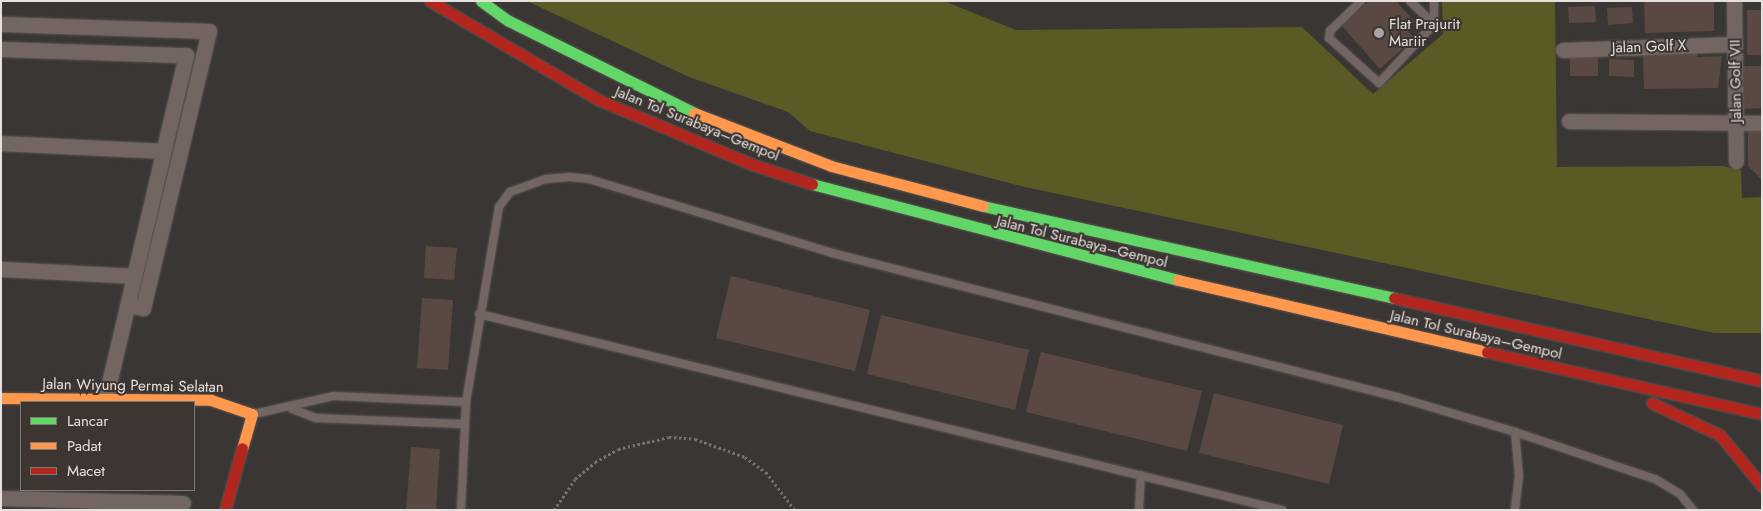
<!DOCTYPE html>
<meta charset="utf-8">
<style>
body{margin:0}
#map{position:relative;width:1763px;height:511px;overflow:hidden;background:#3a3634;font-family:Jost,sans-serif}
div>[style]{position:absolute}
.green>*{inset:0;background:#5a5a25}
.building>*{inset:0;background:#5a4942}
.path>*{height:2.5px;margin-top:-1.25px;transform-origin:0;background:repeating-linear-gradient(90deg,#7b7270 0 2.5px,transparent 0 5px)}
.roads{filter:drop-shadow(0 0 1px #585554) drop-shadow(0 0 1px #585554)}
.lane>*{height:8px;margin:-4px;padding:0 4px;transform-origin:4px;border-radius:4px;background:#726562}
.street>*{height:15px;margin:-7.5px;padding:0 7.5px;transform-origin:7.5px;border-radius:7.5px;background:#726562}
.fast>*{height:11px;margin:-5.5px;padding:0 5.5px;transform-origin:5.5px;border-radius:5.5px;background:#63d668}
.slow>*{height:11px;margin:-5.5px;padding:0 5.5px;transform-origin:5.5px;border-radius:5.5px;background:#ff974d}
.jam>*{height:11px;margin:-5.5px;padding:0 5.5px;transform-origin:5.5px;border-radius:5.5px;background:#b3261e}
.dots>*{width:14px;height:14px;translate:-50% -50%;box-sizing:border-box;border:2px solid #3c3532;border-radius:50%}
span{translate:-50% -50%;white-space:nowrap;text-align:center;line-height:1.15;-webkit-text-stroke:4px #3c3532;paint-order:stroke}
.poi-label{font-size:15px;color:#e6e1df}
.left{translate:0 -50%;text-align:left}
.street-label{font-size:15px;color:#e6e1df}
.frame{position:absolute;inset:0;border:2px solid #e6e1df;pointer-events:none}
.legend{position:absolute;left:20px;top:401px;width:175px;height:90px;box-sizing:border-box;background:#3c3532;border:1px solid #807a77;margin:0;padding:6px 9px;list-style:none;font-size:15px;color:#e6e1df}
.legend li{display:flex;align-items:center;gap:10px;height:25px}
.legend b{width:25px;border:1px solid #807a77}
</style>
<div id="map">
<div class="green">
<i style="clip-path:polygon(527px 1px,944px 1px,1016px 30px,1302px 27px,1373px 94px,1443px 34px,1442px 1px,1555px 1px,1557px 167px,1723px 166px,1741px 170px,1742px 198px,1762px 197px,1762px 333px,1714px 333px,1025px 187px,810px 131px,788px 112px,689px 77px)"></i>
</div>
<div class="building">
<i style="clip-path:polygon(1369px 1px,1396px 1px,1415px 22px,1406px 29px,1414px 38px,1380px 69px,1342px 26px)"></i>
<i style="clip-path:polygon(1644px 1px,1714px 1px,1714px 31px,1645px 33px)"></i>
<i style="clip-path:polygon(1595px 6px,1596px 22px,1569px 23px,1568px 7px)"></i>
<i style="clip-path:polygon(1632px 7px,1633px 23px,1608px 25px,1607px 8px)"></i>
<i style="clip-path:polygon(1747px 10px,1762px 10px,1762px 55px,1747px 55px)"></i>
<i style="clip-path:polygon(1697px 50px,1697px 57px,1722px 56px,1718px 88px,1644px 89px,1643px 52px)"></i>
<i style="clip-path:polygon(1598px 57px,1598px 76px,1570px 76px,1570px 58px)"></i>
<i style="clip-path:polygon(1609px 59px,1634px 60px,1634px 77px,1609px 76px)"></i>
<i style="clip-path:polygon(1741px 66px,1762px 66px,1762px 108px,1742px 109px)"></i>
<i style="clip-path:polygon(1748px 125px,1762px 125px,1762px 180px,1748px 166px)"></i>
<i style="clip-path:polygon(426px 246px,457px 248px,454px 280px,424px 278px)"></i>
<i style="clip-path:polygon(731px 276px,870px 310px,855px 371px,716px 338px)"></i>
<i style="clip-path:polygon(422px 298px,453px 300px,448px 370px,417px 368px)"></i>
<i style="clip-path:polygon(881px 315px,1029px 350px,1015px 410px,867px 374px)"></i>
<i style="clip-path:polygon(1041px 352px,1202px 391px,1187px 451px,1026px 412px)"></i>
<i style="clip-path:polygon(1214px 393px,1343px 425px,1329px 484px,1199px 453px)"></i>
<i style="clip-path:polygon(411px 447px,440px 449px,436px 510px,406px 510px)"></i>
</div>
<div class="path">
<i style="left:554px;top:510px;width:37px;rotate:-56deg"></i>
<i style="left:575px;top:479px;width:26px;rotate:-40deg"></i>
<i style="left:595px;top:462px;width:26px;rotate:-29deg"></i>
<i style="left:618px;top:449px;width:52px;rotate:-13.2deg"></i>
<i style="left:669px;top:437px;width:26px;rotate:4deg"></i>
<i style="left:695px;top:439px;width:53px;rotate:19.8deg"></i>
<i style="left:745px;top:457px;width:26px;rotate:36deg"></i>
<i style="left:766px;top:472px;width:48px;rotate:52.7deg"></i>
</div>
<div class="roads">
<div class="lane">
<i style="left:1361px;top:1px;width:43px;rotate:135.9deg"></i>
<i style="left:1330px;top:31px;width:7px;rotate:98deg"></i>
<i style="left:1329px;top:38px;width:67px;rotate:42deg"></i>
<i style="left:1379px;top:83px;width:81px;rotate:-47deg"></i>
<i style="left:1434px;top:24px;width:23px;rotate:-90deg"></i>
<i style="left:1410px;top:1px;width:33px;rotate:44deg"></i>
<i style="left:479px;top:314px;width:827px;rotate:13.72deg"></i>
<i style="left:292px;top:409px;width:26px;rotate:21deg"></i>
<i style="left:316px;top:418px;width:147px;rotate:2.3deg"></i>
<i style="left:254px;top:414px;width:82px;rotate:-12.7deg"></i>
<i style="left:334px;top:396px;width:132px;rotate:2.6deg"></i>
<i style="left:1515px;top:432px;width:148px;rotate:18.6deg"></i>
<i style="left:1655px;top:479px;width:29px;rotate:31deg"></i>
<i style="left:1680px;top:494px;width:21px;rotate:51deg"></i>
<i style="left:461px;top:510px;width:108px;rotate:-87.3deg"></i>
<i style="left:466px;top:402px;width:198px;rotate:-80.4deg"></i>
<i style="left:499px;top:207px;width:19px;rotate:-54deg"></i>
<i style="left:510px;top:192px;width:38px;rotate:-20deg"></i>
<i style="left:546px;top:179px;width:24px;rotate:-5deg"></i>
<i style="left:570px;top:177px;width:19px;rotate:6deg"></i>
<i style="left:589px;top:179px;width:254px;rotate:16.9deg"></i>
<i style="left:832px;top:253px;width:583px;rotate:14.3deg"></i>
<i style="left:1397px;top:397px;width:123px;rotate:16.5deg"></i>
<i style="left:1515px;top:432px;width:44px;rotate:84.8deg"></i>
<i style="left:1519px;top:476px;width:34px;rotate:97deg"></i>
<i style="left:1139px;top:510px;width:35px;rotate:-87deg"></i>
</div>
<div class="street">
<i style="left:1734px;top:1px;width:160px;rotate:89.3deg"></i>
<i style="left:1px;top:24px;width:208px;rotate:1.9deg"></i>
<i style="left:209px;top:31px;width:285px;rotate:103.4deg"></i>
<i style="left:143px;top:308px;width:16px;rotate:-169deg"></i>
<i style="left:1px;top:49px;width:185px;rotate:1.9deg"></i>
<i style="left:186px;top:55px;width:353px;rotate:103.2deg"></i>
<i style="left:1563px;top:50px;width:172px;rotate:-2deg"></i>
<i style="left:1569px;top:121px;width:193px;rotate:0.6deg"></i>
<i style="left:1px;top:143px;width:162px;rotate:2.8deg"></i>
<i style="left:1px;top:269px;width:132px;rotate:3deg"></i>
<i style="left:1px;top:498px;width:182px;rotate:1.6deg"></i>
</div>
<div class="fast">
<i style="left:481px;top:1px;width:34px;rotate:36deg"></i>
<i style="left:509px;top:21px;width:207px;rotate:26.4deg"></i>
<i style="left:812px;top:184px;width:378px;rotate:14.7deg"></i>
<i style="left:983px;top:206px;width:421px;rotate:12.6deg"></i>
</div>
<div class="slow">
<i style="left:694px;top:113px;width:147px;rotate:21.1deg"></i>
<i style="left:831px;top:166px;width:157px;rotate:14.7deg"></i>
<i style="left:1178px;top:280px;width:317px;rotate:13.1deg"></i>
<i style="left:1px;top:398px;width:210px;rotate:0.5deg"></i>
<i style="left:211px;top:400px;width:43px;rotate:18.9deg"></i>
<i style="left:252px;top:414px;width:35px;rotate:106deg"></i>
</div>
<div class="jam">
<i style="left:430px;top:1px;width:196px;rotate:30.4deg"></i>
<i style="left:599px;top:100px;width:168px;rotate:22.8deg"></i>
<i style="left:754px;top:165px;width:61px;rotate:18.1deg"></i>
<i style="left:1394px;top:298px;width:377px;rotate:12.7deg"></i>
<i style="left:1487px;top:352px;width:282px;rotate:12.7deg"></i>
<i style="left:1652px;top:403px;width:75px;rotate:25.2deg"></i>
<i style="left:1720px;top:435px;width:66px;rotate:50.5deg"></i>
<i style="left:225px;top:510px;width:64px;rotate:-74.7deg"></i>
</div>
</div>
<div class="dots">
<i style="left:1379px;top:33px;background:#aaa5a3"></i>
</div>
<div class="poi-label">
<span class="left" style="left:1389px;top:33px">Flat Prajurit<br>Mariir</span>
</div>
<div class="street-label">
<span style="left:1649px;top:47px;rotate:-2deg">Jalan Golf X</span>
<span style="left:1736px;top:81px;rotate:-91deg">Jalan Golf VII</span>
<span style="left:697px;top:124px;rotate:22deg">Jalan Tol Surabaya–Gempol</span>
<span style="left:1082px;top:242px;rotate:14deg">Jalan Tol Surabaya–Gempol</span>
<span style="left:1476px;top:335px;rotate:13deg">Jalan Tol Surabaya–Gempol</span>
<span style="left:133px;top:386px;rotate:1deg">Jalan Wiyung Permai Selatan</span>
</div>
<div class="frame"></div>
<ul class="legend">
<li><b style="height:6px;background:#63d668"></b>Lancar</li>
<li><b style="height:6px;background:#ff974d"></b>Padat</li>
<li><b style="height:6px;background:#b3261e"></b>Macet</li>
</ul>
</div>
